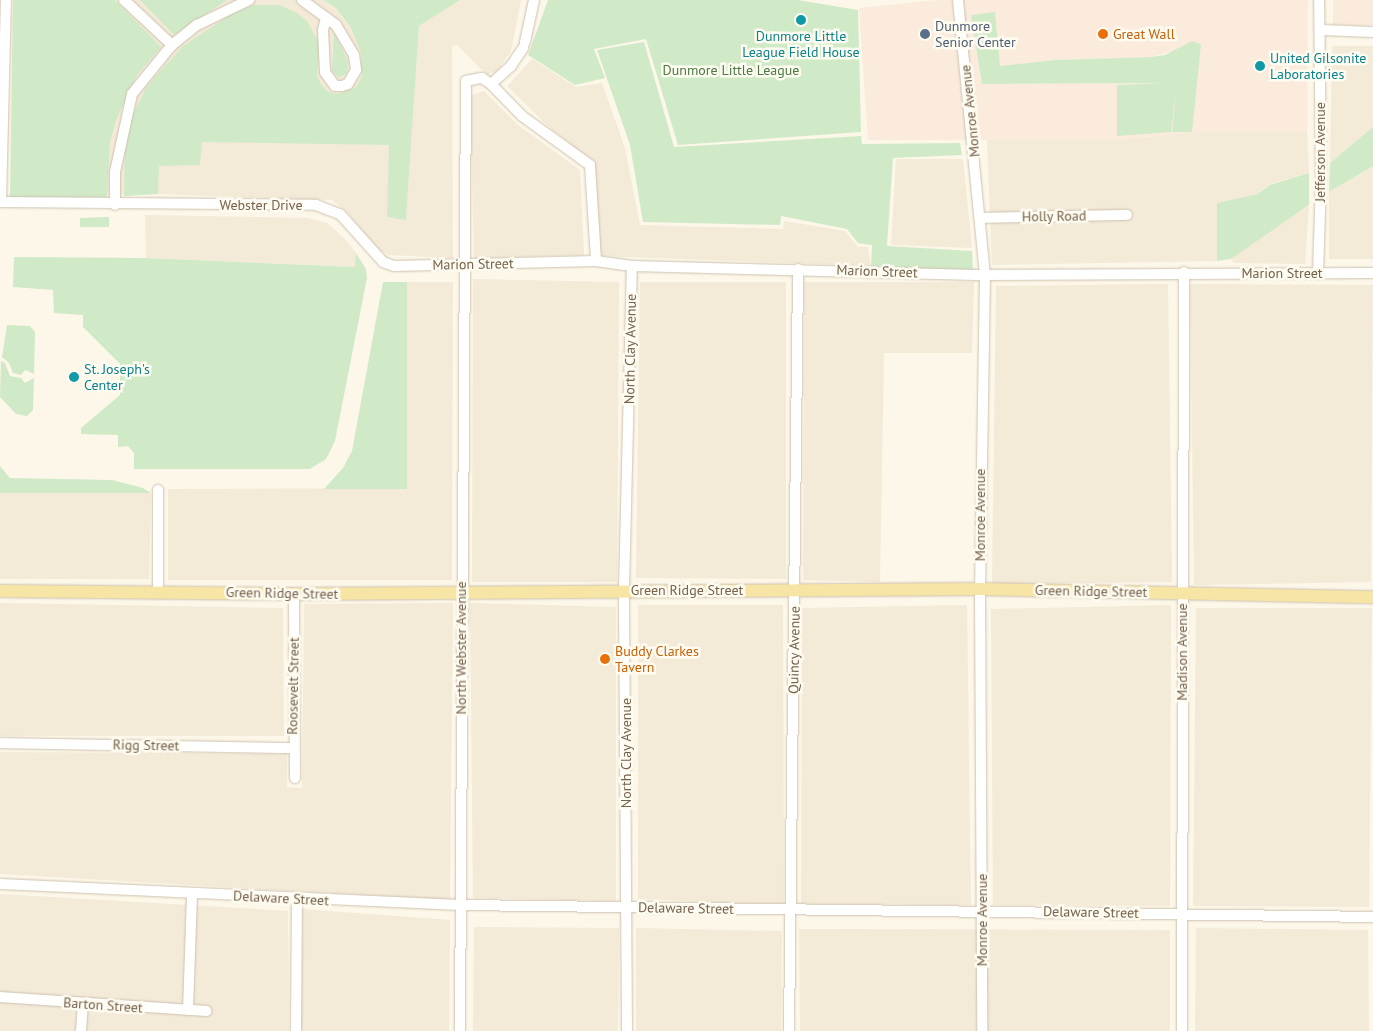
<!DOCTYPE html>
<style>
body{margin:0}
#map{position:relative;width:1373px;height:1031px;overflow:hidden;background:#fcf7e9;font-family:"PT Sans",sans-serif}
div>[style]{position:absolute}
.residential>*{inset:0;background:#f3ead8}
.commercial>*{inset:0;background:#fbebdd}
.green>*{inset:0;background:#d0eac7}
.roads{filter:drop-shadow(0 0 1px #cec1af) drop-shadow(0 0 1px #cec1af)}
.minor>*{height:10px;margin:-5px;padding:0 5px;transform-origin:5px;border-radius:5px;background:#fff}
.major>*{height:12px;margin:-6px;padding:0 6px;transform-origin:6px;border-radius:6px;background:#f7e5a5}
.dots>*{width:14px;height:14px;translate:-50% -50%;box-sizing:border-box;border:2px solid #fefbf0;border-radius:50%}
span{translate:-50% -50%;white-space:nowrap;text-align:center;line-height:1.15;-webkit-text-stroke:5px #fefbf0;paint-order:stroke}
.service-label{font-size:14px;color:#4e5e75}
.left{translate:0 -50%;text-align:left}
.food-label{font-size:14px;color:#c56008}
.culture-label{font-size:14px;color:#0d838f}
.park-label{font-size:14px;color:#4d7b45}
.street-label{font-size:14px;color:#76624d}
</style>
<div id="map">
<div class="residential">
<i style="clip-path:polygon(13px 0,398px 0,387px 217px,406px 219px,419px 26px,460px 0,521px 0,511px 51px,498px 70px,487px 75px,457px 45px,452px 46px,453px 258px,388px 255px,377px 248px,346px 211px,332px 200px,158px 194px,11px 197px)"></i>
<i style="clip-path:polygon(1332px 46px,1373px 46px,1373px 127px,1330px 163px)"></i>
<i style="clip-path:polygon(532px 59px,576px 87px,602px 83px,625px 148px,640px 225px,783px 229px,784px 221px,845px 231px,858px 247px,868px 247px,871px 266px,601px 256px,593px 162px,548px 126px,507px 86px)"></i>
<i style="clip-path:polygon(484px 91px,518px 125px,580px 170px,584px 255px,474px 258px,470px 96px)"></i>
<i style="clip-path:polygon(1199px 132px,1307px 132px,1309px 173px,1269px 184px,1258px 194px,1217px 203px,1217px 261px,992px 265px,987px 140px,1111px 140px)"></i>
<i style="clip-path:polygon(896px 159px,963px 159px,972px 248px,891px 245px)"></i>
<i style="clip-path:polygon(1373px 166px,1373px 259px,1329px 259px,1329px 192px)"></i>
<i style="clip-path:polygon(1309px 206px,1305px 264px,1234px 263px,1231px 259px,1248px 245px)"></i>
<i style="clip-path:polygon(145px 215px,308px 218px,327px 223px,344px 238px,356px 253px,356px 267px,146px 258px)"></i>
<i style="clip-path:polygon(473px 279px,619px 282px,617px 582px,472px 582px)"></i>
<i style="clip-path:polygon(407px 282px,453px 282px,452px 580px,168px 580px,168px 489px,406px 488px)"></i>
<i style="clip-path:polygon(640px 282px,786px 282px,786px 579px,636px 578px)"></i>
<i style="clip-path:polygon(804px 282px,974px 282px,972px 353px,884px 353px,880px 582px,803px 580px)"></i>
<i style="clip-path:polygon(1168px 284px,1172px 582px,992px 584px,996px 286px)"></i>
<i style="clip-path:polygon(1190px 284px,1373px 285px,1371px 582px,1194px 585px)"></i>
<i style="clip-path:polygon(0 493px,151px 493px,149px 579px,0 579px)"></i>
<i style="clip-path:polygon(0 603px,283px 608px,284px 736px,0 736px)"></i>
<i style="clip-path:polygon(453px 603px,450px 900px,0 874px,0 752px,287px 754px,287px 787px,302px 788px,304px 604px)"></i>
<i style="clip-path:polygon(470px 603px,616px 607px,616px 901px,473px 898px)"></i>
<i style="clip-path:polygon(638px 605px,783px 605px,784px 905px,638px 899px)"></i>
<i style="clip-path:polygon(967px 605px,971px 905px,801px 904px,802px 608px)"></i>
<i style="clip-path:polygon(1171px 605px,1170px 906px,993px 905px,991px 609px)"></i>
<i style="clip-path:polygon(1196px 608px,1372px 608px,1369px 907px,1193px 906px)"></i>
<i style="clip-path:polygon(0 894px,288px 911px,289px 1031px,0 1031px)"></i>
<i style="clip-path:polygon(302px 909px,450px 920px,449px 1031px,301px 1031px)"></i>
<i style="clip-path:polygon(474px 927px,619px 928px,618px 1031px,473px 1031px)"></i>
<i style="clip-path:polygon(636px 928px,782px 931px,781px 1031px,636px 1031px)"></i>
<i style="clip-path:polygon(1196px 928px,1368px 930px,1369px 1031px,1195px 1031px)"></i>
<i style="clip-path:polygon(799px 929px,1170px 930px,1170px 1031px,800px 1031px)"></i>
</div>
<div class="commercial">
<i style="clip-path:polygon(evenodd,937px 0,1308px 0,1307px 132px,1199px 132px,1111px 140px,868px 140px,859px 8px,937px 0,995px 12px,1000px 66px,1054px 60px,1151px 57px,1201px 44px,1196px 81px,1172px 132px,1177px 83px,982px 84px,995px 12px)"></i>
<i style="clip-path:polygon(1333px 0,1373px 0,1373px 25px,1333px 25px)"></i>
</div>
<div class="green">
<i style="clip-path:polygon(13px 0,115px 0,161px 47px,137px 75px,117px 118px,110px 142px,107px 197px,10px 197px)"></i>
<i style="clip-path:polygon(140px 0,227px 0,174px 35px)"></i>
<i style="clip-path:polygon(324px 0,460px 0,419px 26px,406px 220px,387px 217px,389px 145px,202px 142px,200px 165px,159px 166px,158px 194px,124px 196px,125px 140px,131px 118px,147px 86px,183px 46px,233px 13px,253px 5px,279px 5px,297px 13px,307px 21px,319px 43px,317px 76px,321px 84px,328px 92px,338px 94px,356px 87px,362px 77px,361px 52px,350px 26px,336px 8px)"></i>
<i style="clip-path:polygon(548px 0,798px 0,858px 10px,861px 132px,678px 145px,646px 39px,594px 49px,605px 78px,575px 85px,528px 55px)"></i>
<i style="clip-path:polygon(995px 12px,1000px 66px,1054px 60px,1151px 57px,1165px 55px,1192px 41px,1201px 44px,1192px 132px,1172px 132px,1177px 83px,1171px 132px,1117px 136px,1117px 85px,1164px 83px,982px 84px,971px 15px)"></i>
<i style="clip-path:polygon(334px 31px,348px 62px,347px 73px,339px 78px,332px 71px)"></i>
<i style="clip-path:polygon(644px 42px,674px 147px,861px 136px,862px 144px,960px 143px,962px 155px,893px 158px,887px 246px,972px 251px,973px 271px,871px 266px,872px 245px,858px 243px,847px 229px,781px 216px,780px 225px,643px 222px,630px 145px,597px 50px)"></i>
<i style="clip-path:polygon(1373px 127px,1373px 166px,1329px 192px,1330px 163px)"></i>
<i style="clip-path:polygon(1309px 173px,1309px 205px,1231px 259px,1217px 261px,1217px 203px,1258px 194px,1269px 185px)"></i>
<i style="clip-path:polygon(109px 217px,109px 227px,80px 227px,80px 218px)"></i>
<i style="clip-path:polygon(356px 253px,366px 269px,367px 278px,335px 441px,326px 459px,310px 469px,134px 469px,134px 453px,128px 446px,118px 447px,118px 435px,81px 434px,81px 428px,120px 395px,120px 364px,83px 327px,83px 315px,54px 313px,53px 290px,13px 287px,14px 257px,146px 258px,355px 267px)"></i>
<i style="clip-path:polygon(383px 282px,407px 282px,407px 489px,324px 489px,343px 468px,352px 451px)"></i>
<i style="clip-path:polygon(7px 325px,30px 326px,35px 332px,34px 374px,25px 370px,21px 375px,13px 373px,9px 363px,2px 357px)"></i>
<i style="clip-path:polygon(1px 361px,5px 363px,10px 376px,21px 378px,25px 383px,34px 378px,33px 410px,27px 416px,16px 414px,0 397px)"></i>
<i style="clip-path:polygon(0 466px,10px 478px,112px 480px,143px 488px,151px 493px,0 493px)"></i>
</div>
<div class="roads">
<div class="minor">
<i style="left:124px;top:0;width:66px;rotate:43.2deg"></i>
<i style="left:302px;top:0;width:42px;rotate:36.3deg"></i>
<i style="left:336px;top:25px;width:35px;rotate:59deg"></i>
<i style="left:354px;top:55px;width:15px;rotate:82deg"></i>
<i style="left:356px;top:70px;width:16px;rotate:120deg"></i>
<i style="left:348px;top:84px;width:6px;rotate:162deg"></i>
<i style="left:342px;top:86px;width:7px;rotate:180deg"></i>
<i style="left:335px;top:86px;width:17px;rotate:-126deg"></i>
<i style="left:325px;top:72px;width:42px;rotate:-92.7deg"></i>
<i style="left:323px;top:30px;width:12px;rotate:-76deg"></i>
<i style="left:958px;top:0;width:276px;rotate:84.4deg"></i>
<i style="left:985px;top:275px;width:314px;rotate:90.9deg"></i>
<i style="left:980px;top:589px;width:442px;rotate:89.7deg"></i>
<i style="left:1320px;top:30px;width:53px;rotate:2.2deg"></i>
<i style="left:525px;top:42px;width:43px;rotate:-77.9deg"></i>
<i style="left:491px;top:84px;width:27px;rotate:-42deg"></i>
<i style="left:511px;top:66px;width:22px;rotate:-56deg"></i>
<i style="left:0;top:202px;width:316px;rotate:0.5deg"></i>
<i style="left:316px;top:205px;width:26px;rotate:21deg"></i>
<i style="left:340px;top:214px;width:64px;rotate:48.1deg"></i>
<i style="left:383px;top:262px;width:12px;rotate:20deg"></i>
<i style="left:394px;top:266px;width:202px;rotate:-1.4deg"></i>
<i style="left:596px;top:261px;width:36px;rotate:8deg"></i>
<i style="left:632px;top:266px;width:353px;rotate:1.5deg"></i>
<i style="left:985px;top:275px;width:388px;rotate:-0.3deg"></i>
<i style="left:1px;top:202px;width:202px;rotate:-88.6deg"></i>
<i style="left:115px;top:205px;width:33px;rotate:-90deg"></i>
<i style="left:115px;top:172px;width:80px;rotate:-77.7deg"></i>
<i style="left:132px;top:94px;width:63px;rotate:-50.8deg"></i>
<i style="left:172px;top:45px;width:32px;rotate:-39deg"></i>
<i style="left:197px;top:25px;width:58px;rotate:-25.7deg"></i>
<i style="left:981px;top:218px;width:146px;rotate:-1.2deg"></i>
<i style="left:1318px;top:274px;width:97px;rotate:-88.2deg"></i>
<i style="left:1321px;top:177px;width:177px;rotate:-90.6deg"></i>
<i style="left:158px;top:490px;width:101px;rotate:90deg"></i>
<i style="left:294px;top:594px;width:184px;rotate:89.7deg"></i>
<i style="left:0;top:743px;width:293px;rotate:1deg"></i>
<i style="left:0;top:884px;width:461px;rotate:2.6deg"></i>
<i style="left:461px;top:905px;width:912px;rotate:0.75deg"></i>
<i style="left:0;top:997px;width:207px;rotate:3.9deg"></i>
<i style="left:188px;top:1010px;width:116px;rotate:-88deg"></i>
<i style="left:81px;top:1031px;width:26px;rotate:-86deg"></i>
<i style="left:296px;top:1031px;width:132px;rotate:-89.6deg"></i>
<i style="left:460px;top:1031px;width:950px;rotate:-89.64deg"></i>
<i style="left:466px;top:81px;width:16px;rotate:-11deg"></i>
<i style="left:482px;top:78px;width:11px;rotate:34deg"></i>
<i style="left:491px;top:84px;width:45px;rotate:45.9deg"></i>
<i style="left:522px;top:116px;width:84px;rotate:35.8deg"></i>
<i style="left:590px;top:165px;width:96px;rotate:86.4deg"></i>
<i style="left:627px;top:1031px;width:442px;rotate:-90.4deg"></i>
<i style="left:624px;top:589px;width:323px;rotate:-88.6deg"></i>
<i style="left:789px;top:1031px;width:762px;rotate:-89.32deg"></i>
<i style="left:1182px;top:1031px;width:759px;rotate:-89.85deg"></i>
</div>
<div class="major">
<i style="left:0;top:591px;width:294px;rotate:0.6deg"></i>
<i style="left:294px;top:594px;width:686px;rotate:-0.42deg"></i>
<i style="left:980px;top:589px;width:393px;rotate:1.2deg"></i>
</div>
</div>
<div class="dots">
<i style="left:801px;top:20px;background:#0f9aa8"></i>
<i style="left:925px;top:34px;background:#5c6f8a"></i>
<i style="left:1103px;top:34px;background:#e8710a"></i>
<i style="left:1260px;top:66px;background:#0f9aa8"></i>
<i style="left:74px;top:377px;background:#0f9aa8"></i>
<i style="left:605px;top:659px;background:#e8710a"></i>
</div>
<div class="service-label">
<span class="left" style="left:935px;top:34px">Dunmore<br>Senior Center</span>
</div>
<div class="food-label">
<span class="left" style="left:1113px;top:34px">Great Wall</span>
<span class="left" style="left:615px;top:659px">Buddy Clarkes<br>Tavern</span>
</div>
<div class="culture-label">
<span style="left:801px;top:44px">Dunmore Little<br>League Field House</span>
<span class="left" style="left:1270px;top:66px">United Gilsonite<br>Laboratories</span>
<span class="left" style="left:84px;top:377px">St. Joseph's<br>Center</span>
</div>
<div class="park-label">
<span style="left:731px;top:70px">Dunmore Little League</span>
</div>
<div class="street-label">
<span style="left:970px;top:111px;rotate:-96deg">Monroe Avenue</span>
<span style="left:1320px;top:152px;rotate:-90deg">Jefferson Avenue</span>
<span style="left:261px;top:205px">Webster Drive</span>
<span style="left:1054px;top:216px;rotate:-1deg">Holly Road</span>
<span style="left:473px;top:264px;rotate:-1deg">Marion Street</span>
<span style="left:877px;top:271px;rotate:2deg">Marion Street</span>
<span style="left:1282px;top:273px">Marion Street</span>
<span style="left:630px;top:349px;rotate:-89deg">North Clay Avenue</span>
<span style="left:980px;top:515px;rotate:-90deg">Monroe Avenue</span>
<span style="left:687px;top:590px">Green Ridge Street</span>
<span style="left:1091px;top:591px;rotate:1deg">Green Ridge Street</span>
<span style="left:282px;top:593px;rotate:1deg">Green Ridge Street</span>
<span style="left:461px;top:648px;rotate:-90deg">North Webster Avenue</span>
<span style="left:794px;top:650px;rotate:-89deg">Quincy Avenue</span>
<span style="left:1182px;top:652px;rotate:-90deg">Madison Avenue</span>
<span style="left:293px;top:686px;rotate:-89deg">Roosevelt Street</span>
<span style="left:146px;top:745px;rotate:1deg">Rigg Street</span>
<span style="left:626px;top:753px;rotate:-90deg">North Clay Avenue</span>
<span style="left:281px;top:898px;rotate:3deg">Delaware Street</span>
<span style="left:686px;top:908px;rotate:1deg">Delaware Street</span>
<span style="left:1091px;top:912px;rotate:1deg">Delaware Street</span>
<span style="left:982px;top:920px;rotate:-90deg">Monroe Avenue</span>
<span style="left:103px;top:1005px;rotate:4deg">Barton Street</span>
</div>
</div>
